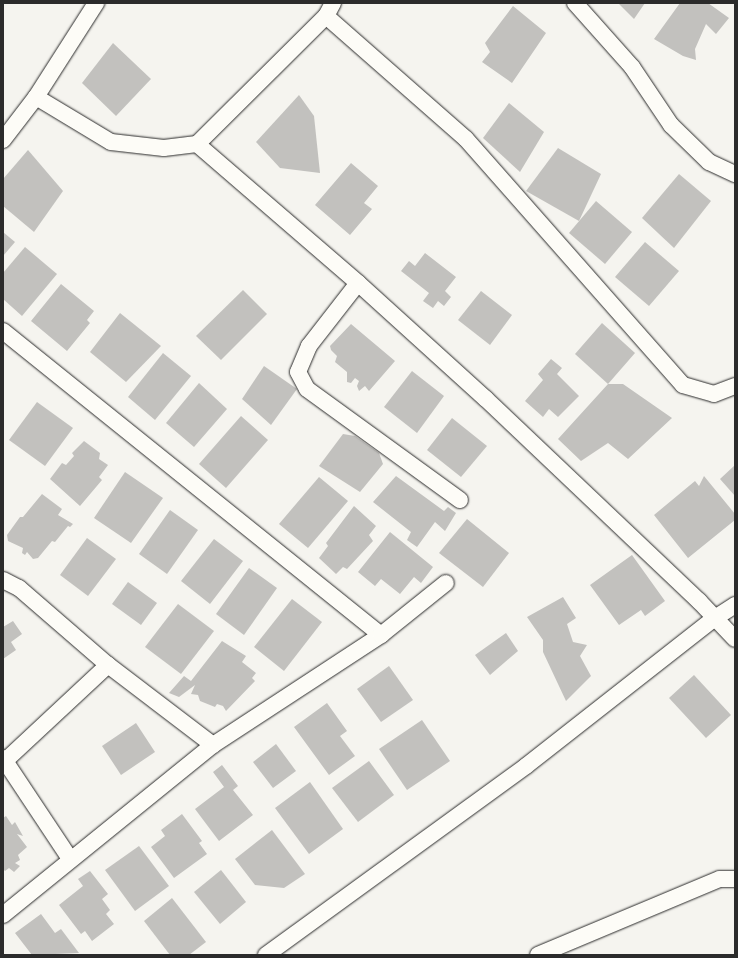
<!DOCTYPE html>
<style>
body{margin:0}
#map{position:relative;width:738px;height:958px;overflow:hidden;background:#f5f4ef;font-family:Kalam,sans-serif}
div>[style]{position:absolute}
.building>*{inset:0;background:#c2c1be}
.roads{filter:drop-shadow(0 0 1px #2b2b2b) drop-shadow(0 0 1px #2b2b2b)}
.street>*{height:16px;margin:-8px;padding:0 8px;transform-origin:8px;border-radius:8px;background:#fdfcf7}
span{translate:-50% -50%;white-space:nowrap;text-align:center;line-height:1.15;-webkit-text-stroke:3px #fdfcf7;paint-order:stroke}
.frame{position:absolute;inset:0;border:4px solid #2b2b2b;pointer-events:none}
</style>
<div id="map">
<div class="building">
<i style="clip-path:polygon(618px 3px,645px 3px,634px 19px)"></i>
<i style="clip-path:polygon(680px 3px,708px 3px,729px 18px,716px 34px,706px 24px,695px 49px,696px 60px,683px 56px,654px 39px)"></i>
<i style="clip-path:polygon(513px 6px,546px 33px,512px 83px,482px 62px,490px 52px,485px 43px)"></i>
<i style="clip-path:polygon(113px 43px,151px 79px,116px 116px,82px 83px)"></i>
<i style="clip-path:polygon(299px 95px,314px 116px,320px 173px,280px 168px,256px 142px)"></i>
<i style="clip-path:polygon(509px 103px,544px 132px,520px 172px,483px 138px)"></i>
<i style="clip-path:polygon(558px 148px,601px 174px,579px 221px,526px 191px)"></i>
<i style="clip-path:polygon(28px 150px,63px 191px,34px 232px,3px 206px,3px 179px)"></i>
<i style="clip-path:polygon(351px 163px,378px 186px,364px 203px,372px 209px,350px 235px,315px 205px)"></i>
<i style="clip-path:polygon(679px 174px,711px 201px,674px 248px,642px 218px)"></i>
<i style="clip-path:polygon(596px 201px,632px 232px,605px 264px,569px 233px)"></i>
<i style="clip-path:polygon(3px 232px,15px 242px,3px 256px)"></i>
<i style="clip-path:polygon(645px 242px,679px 271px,649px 306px,615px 277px)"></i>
<i style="clip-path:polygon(25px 247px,57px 274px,22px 316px,3px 299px,3px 273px)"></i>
<i style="clip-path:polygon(425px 253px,456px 277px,445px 291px,451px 297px,444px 306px,438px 301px,433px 308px,423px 301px,429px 293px,401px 271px,409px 261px,415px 266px)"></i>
<i style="clip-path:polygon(61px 284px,94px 311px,87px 320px,90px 323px,67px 351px,31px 321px)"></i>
<i style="clip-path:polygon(243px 290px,267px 314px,221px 360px,196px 336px)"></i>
<i style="clip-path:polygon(481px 291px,512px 315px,490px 345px,458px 320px)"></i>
<i style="clip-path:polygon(120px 313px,161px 346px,126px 382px,90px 352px)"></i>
<i style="clip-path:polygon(602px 323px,635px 353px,608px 384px,575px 354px)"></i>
<i style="clip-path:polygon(351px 324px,395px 361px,369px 391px,365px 386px,359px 391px,357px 386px,359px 381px,355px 378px,351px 383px,347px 382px,347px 372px,335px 362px,337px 356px,331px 350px,330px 346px)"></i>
<i style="clip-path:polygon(163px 353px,191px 376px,155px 420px,128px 397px)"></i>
<i style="clip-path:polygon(551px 359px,562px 368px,557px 374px,579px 396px,558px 417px,549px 409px,543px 417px,525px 401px,543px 380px,538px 374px)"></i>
<i style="clip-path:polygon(264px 366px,297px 389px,271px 425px,242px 399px)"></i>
<i style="clip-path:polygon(412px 371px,444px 396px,417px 433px,384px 407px)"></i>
<i style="clip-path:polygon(199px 383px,227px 409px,194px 447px,166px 423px)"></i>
<i style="clip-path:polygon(608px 384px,623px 384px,672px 418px,628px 459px,608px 443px,581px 461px,558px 439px)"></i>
<i style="clip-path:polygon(37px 402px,73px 428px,45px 466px,9px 440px)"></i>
<i style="clip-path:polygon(241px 416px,268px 440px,226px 488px,199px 464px)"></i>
<i style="clip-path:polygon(452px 418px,487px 446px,461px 477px,427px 450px)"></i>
<i style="clip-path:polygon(343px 434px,355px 436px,379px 453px,383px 464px,360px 492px,319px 466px)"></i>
<i style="clip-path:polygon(84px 441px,100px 453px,99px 459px,108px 465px,99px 477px,102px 480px,80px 506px,50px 479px,62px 463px,66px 465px,74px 456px,72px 453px)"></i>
<i style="clip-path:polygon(735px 465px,735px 496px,720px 479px)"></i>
<i style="clip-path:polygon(125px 472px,163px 498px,131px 543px,94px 518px)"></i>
<i style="clip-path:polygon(396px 476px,444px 511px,448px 507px,456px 513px,445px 531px,435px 522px,417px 547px,407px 540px,411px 532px,373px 502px)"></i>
<i style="clip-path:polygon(704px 476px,735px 514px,735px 520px,688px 558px,654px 515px,695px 481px,699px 486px)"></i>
<i style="clip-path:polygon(319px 477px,348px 501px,308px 548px,279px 524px)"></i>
<i style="clip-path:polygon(42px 494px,62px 509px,58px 515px,73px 524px,70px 527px,68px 526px,55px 542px,52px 541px,38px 558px,33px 559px,27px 552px,25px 555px,22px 553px,23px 548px,8px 541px,7px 535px,20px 517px,23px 517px)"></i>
<i style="clip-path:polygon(354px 506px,376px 526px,369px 535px,373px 541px,347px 569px,343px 567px,336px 574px,319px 558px,328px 546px,326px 543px)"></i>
<i style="clip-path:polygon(170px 510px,198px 530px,167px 574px,139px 554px)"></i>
<i style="clip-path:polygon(467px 519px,509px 553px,483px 587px,439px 553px)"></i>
<i style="clip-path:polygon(390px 532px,433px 567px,421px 583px,414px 577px,400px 594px,381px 579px,375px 586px,358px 572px)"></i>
<i style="clip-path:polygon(87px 538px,116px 559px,88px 596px,60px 575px)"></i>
<i style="clip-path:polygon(214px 539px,243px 561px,210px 604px,181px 581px)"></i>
<i style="clip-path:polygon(632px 555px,665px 601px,645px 616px,641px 610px,619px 625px,590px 585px)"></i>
<i style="clip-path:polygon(249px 568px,277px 588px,244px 635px,216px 614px)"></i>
<i style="clip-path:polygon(128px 582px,157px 603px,141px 625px,112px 604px)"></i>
<i style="clip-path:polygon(563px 597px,576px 618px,567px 624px,573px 642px,587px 645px,580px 656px,591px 676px,566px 701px,543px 652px,543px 640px,527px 617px)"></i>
<i style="clip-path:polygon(292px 599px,322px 622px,284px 671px,254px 647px)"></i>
<i style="clip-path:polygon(178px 604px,214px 631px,181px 674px,145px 647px)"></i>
<i style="clip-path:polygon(13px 621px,22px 634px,11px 642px,16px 650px,3px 659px,3px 627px)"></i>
<i style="clip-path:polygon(506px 633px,518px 651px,490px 675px,475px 655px)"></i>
<i style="clip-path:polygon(222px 641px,246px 656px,242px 662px,256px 673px,252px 678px,255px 681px,226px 711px,223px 706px,217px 704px,215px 707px,200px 701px,198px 695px,191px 694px,195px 685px,179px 697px,169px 693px,184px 676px,191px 681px)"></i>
<i style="clip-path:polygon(389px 666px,413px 700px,381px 722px,357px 689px)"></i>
<i style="clip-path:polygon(694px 675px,731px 715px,706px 738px,669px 698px)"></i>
<i style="clip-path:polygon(327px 703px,347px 731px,340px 736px,355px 756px,329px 775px,294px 727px)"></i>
<i style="clip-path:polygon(422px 720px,450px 761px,407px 790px,379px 749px)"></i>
<i style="clip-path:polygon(136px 723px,155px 752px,121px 775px,102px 746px)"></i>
<i style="clip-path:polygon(276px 744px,296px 771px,273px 788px,253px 762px)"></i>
<i style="clip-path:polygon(369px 761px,394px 795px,358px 822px,332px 788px)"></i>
<i style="clip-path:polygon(222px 765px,238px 786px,233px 790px,253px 815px,219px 841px,195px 809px,224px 787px,213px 772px)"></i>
<i style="clip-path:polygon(310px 782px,343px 829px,309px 854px,275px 808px)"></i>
<i style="clip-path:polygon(182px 814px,202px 841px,199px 843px,207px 854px,174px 878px,151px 847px,165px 836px,161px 830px)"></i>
<i style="clip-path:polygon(6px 816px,12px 825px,15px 822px,23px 836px,17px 834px,27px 847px,18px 855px,20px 860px,15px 863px,20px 866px,14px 872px,9px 868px,5px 871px,3px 869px,3px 818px)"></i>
<i style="clip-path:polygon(272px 830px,305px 874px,284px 888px,255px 885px,235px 859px)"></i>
<i style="clip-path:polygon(139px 846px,169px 886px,135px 911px,105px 870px)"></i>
<i style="clip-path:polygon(221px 870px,246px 902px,220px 924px,194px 892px)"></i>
<i style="clip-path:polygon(90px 871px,108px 894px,102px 899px,110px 910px,106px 914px,114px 924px,92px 941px,85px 931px,81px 934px,59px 905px,83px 886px,78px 879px)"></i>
<i style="clip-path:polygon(172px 898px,206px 942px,189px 955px,170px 955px,144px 921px)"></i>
<i style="clip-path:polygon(41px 914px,55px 933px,61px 929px,79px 953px,32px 955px,15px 933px)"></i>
</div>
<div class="roads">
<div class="street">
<i style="left:333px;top:3px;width:15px;rotate:118deg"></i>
<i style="left:326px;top:16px;width:182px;rotate:135.2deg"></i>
<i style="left:197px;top:144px;width:213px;rotate:40.8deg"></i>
<i style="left:358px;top:283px;width:173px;rotate:42.2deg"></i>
<i style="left:486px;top:399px;width:294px;rotate:43.5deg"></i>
<i style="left:699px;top:601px;width:52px;rotate:46.5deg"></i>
<i style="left:575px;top:3px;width:86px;rotate:48.3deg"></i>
<i style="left:632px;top:67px;width:70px;rotate:56.1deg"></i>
<i style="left:671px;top:125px;width:53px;rotate:44.2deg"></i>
<i style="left:709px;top:162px;width:29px;rotate:25deg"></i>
<i style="left:326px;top:16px;width:186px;rotate:41.3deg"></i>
<i style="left:466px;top:139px;width:328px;rotate:48.6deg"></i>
<i style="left:683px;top:385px;width:32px;rotate:16deg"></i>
<i style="left:714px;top:394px;width:22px;rotate:-21deg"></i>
<i style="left:36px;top:97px;width:87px;rotate:31deg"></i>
<i style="left:111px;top:142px;width:53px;rotate:6.5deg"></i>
<i style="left:164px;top:148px;width:33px;rotate:-7deg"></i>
<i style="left:3px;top:140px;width:54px;rotate:-52.5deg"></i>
<i style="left:36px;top:97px;width:112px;rotate:-57.4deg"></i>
<i style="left:358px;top:283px;width:80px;rotate:127.9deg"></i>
<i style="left:309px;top:346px;width:28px;rotate:113deg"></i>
<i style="left:298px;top:372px;width:19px;rotate:62deg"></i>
<i style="left:307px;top:389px;width:189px;rotate:36deg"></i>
<i style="left:3px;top:331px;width:485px;rotate:38.8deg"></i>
<i style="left:3px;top:580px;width:18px;rotate:27deg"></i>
<i style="left:19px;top:588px;width:118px;rotate:40.9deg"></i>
<i style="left:108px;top:665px;width:132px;rotate:37.3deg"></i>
<i style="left:3px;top:758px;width:121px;rotate:56.4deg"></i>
<i style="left:5px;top:761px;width:141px;rotate:-43deg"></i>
<i style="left:3px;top:915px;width:270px;rotate:-39deg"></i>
<i style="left:213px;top:745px;width:201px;rotate:-33.2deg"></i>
<i style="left:381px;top:635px;width:83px;rotate:-38.7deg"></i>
<i style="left:266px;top:955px;width:321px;rotate:-36deg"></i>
<i style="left:526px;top:766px;width:240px;rotate:-38.1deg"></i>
<i style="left:715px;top:618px;width:24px;rotate:-33deg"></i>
<i style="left:538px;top:955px;width:197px;rotate:-22.7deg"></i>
<i style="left:720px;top:879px;width:15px"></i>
</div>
</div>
<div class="frame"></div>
</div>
